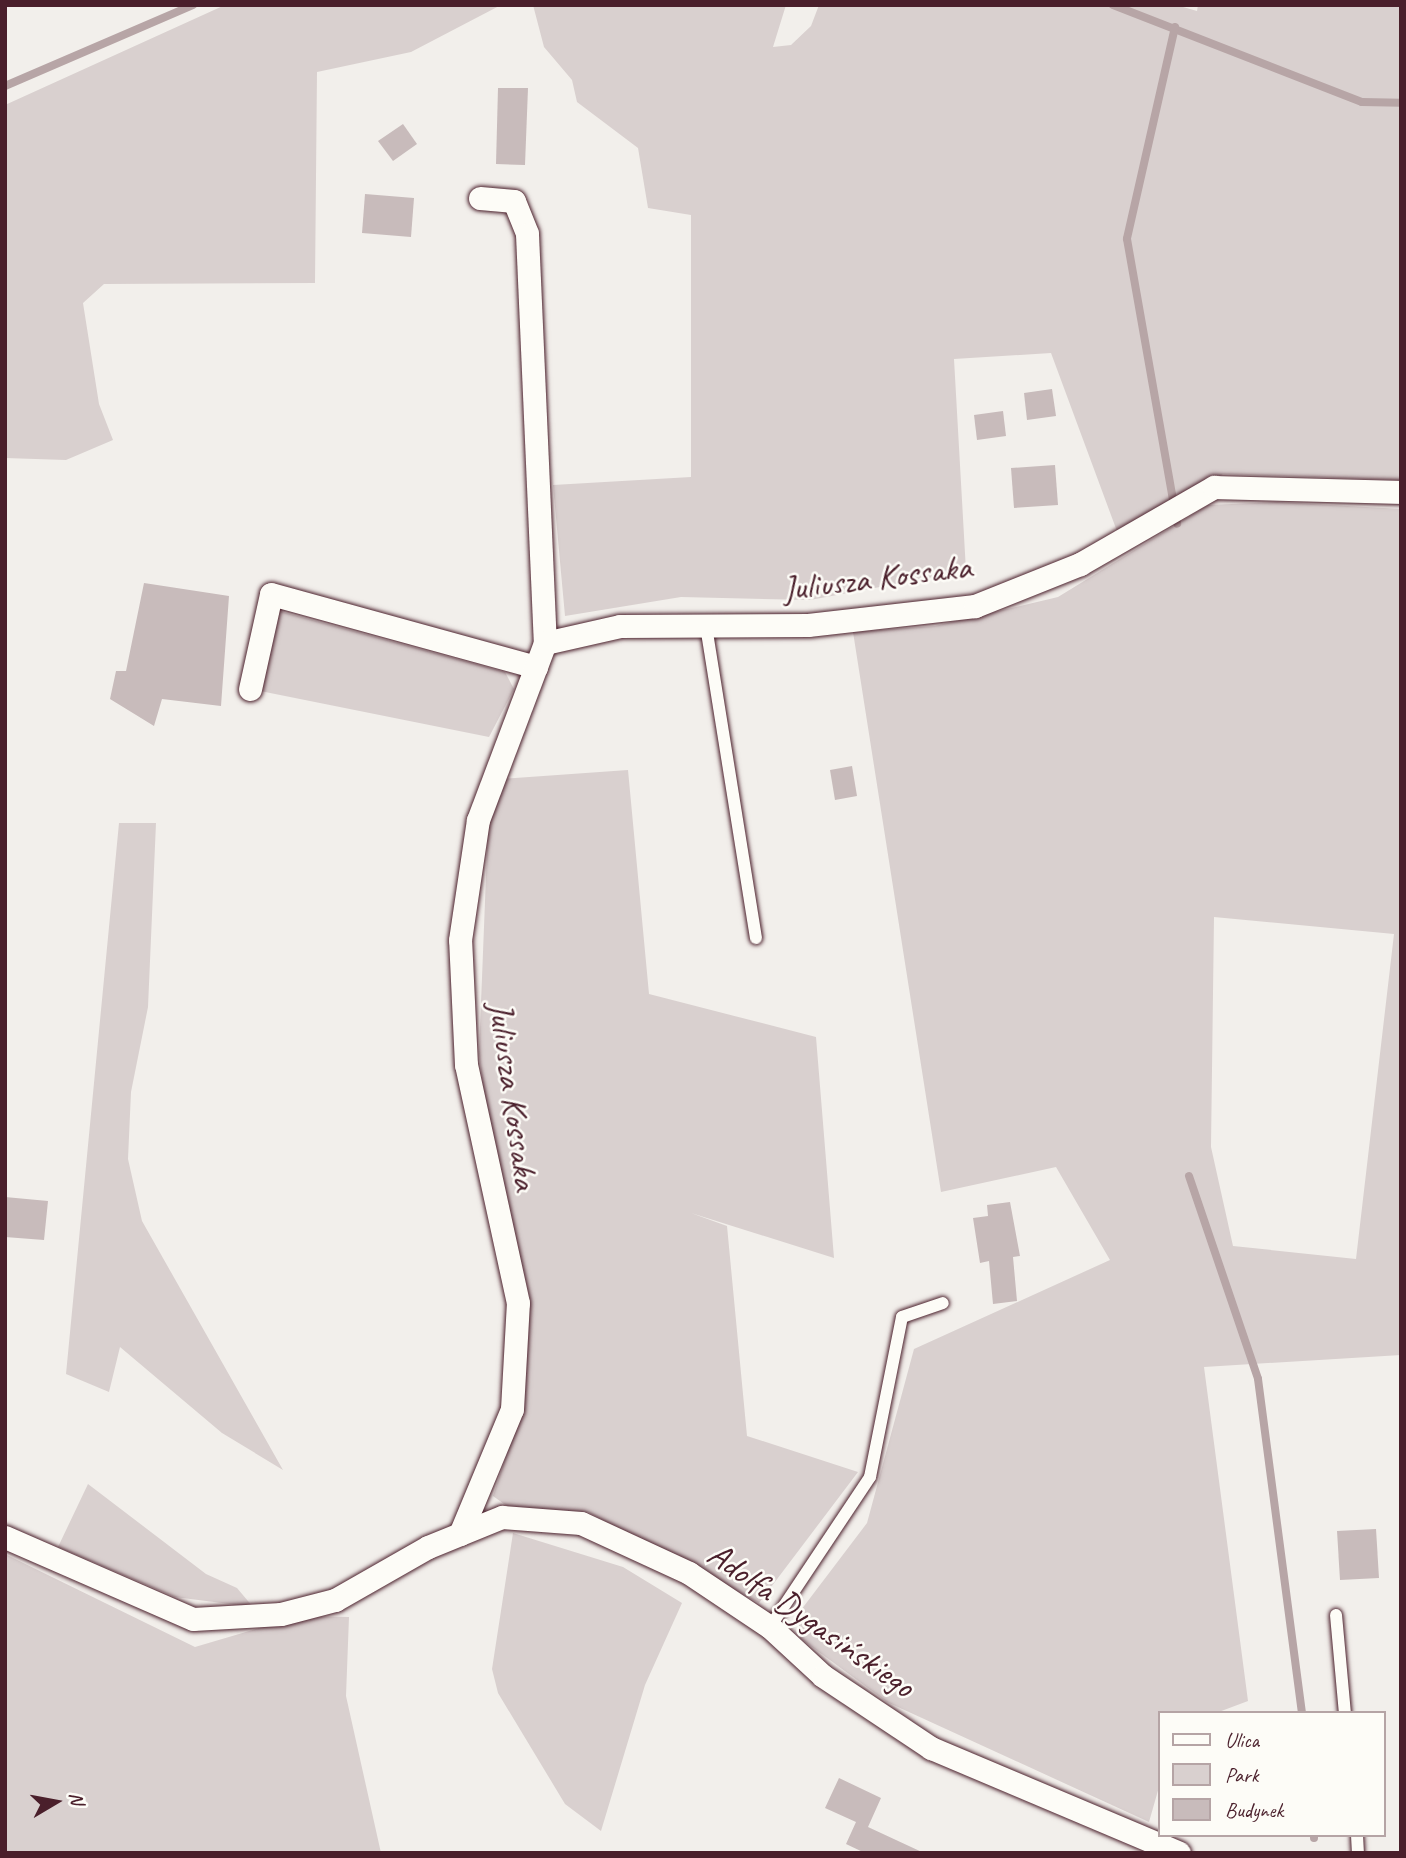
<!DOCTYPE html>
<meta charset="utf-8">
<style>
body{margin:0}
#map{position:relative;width:1406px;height:1858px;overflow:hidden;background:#f2efeb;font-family:Caveat,sans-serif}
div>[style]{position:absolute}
.green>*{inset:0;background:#d9d0cf}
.stream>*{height:8px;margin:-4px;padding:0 4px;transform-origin:4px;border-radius:4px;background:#b7a5a6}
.building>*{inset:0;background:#c8bbbb}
.roads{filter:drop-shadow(0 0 2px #4a1f2b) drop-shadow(0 0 2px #4a1f2b)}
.lane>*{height:12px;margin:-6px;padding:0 6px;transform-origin:6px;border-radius:6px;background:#fdfcf7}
.street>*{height:23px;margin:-11.5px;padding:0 11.5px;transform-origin:11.5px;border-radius:11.5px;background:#fdfcf7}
span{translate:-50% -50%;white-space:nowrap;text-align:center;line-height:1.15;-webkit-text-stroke:5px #fdfcf7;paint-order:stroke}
.street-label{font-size:35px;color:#4a1f2b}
.frame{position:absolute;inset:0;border:7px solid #4a1f2b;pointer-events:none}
.legend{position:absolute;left:1158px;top:1711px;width:228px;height:126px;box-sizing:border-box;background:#fdfcf7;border:2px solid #b5a4a5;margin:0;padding:9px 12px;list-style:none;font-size:21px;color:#4a1f2b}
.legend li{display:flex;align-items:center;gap:14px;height:35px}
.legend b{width:35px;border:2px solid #b5a4a5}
.north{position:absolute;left:21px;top:1767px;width:70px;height:70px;-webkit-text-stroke:5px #fdfcf7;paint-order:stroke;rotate:80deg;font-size:19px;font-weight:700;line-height:28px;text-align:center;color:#4a1f2b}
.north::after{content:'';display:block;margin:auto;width:24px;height:32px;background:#4a1f2b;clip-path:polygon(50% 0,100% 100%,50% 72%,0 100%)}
</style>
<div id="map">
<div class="green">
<i style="clip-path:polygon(225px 5px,501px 5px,411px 52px,317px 72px,315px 283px,104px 284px,83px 303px,99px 404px,113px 440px,66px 460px,5px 458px,5px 105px)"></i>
<i style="clip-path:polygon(533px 5px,786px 5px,773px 47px,791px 45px,811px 26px,819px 5px,1176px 5px,1197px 11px,1198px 5px,1401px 5px,1401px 480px,1223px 474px,1118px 534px,1051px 353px,954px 359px,966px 571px,810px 600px,681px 597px,565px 616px,553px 485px,691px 477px,691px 215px,648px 208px,638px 148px,577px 102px,572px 80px,544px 47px)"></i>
<i style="clip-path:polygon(evenodd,1277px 502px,1401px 509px,1401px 1355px,1204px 1367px,1248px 1701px,1216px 1713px,1159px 1713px,1159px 1787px,1149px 1822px,887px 1702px,800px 1638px,798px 1614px,867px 1523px,914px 1349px,1110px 1260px,1056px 1167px,941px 1192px,853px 632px,935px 626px,1058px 597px,1208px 505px,1277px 502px,1214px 917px,1394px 934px,1356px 1259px,1233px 1246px,1211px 1147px,1214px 917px)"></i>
<i style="clip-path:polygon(275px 610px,505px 672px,514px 689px,489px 737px,250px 689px)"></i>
<i style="clip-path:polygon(628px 770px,649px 994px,816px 1037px,834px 1258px,691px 1213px,727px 1226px,747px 1436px,858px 1472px,759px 1603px,588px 1512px,511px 1509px,493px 1496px,521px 1411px,530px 1299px,487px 1118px,479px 1054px,488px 825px,500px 779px)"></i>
<i style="clip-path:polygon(119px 823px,156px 823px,148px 1007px,131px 1092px,128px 1159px,142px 1221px,283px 1470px,222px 1433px,120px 1347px,109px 1392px,66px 1374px)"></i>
<i style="clip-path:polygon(88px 1484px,206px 1574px,237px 1588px,253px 1607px,175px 1597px,58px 1547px)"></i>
<i style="clip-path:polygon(513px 1533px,623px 1567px,682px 1603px,645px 1685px,601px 1831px,565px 1804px,498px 1693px,492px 1669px)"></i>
<i style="clip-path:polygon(5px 1554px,195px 1647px,300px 1616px,349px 1617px,346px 1696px,381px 1853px,5px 1853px)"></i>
</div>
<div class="stream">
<i style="left:1113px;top:5px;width:267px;rotate:21.3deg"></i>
<i style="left:1362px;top:102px;width:39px;rotate:1deg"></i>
<i style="left:1175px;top:27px;width:217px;rotate:102.8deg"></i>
<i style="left:1127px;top:239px;width:289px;rotate:80deg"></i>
<i style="left:5px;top:86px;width:205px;rotate:-23.3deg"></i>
<i style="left:1189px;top:1176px;width:214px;rotate:71.2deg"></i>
<i style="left:1258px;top:1379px;width:337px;rotate:82.5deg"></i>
<i style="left:1314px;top:1835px;width:3px;rotate:90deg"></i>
</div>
<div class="building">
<i style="clip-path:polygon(498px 88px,528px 88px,525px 165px,496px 164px)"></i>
<i style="clip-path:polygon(403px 124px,417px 144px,393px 161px,378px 141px)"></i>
<i style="clip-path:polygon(365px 194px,414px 198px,411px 237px,362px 233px)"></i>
<i style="clip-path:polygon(1052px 389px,1056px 416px,1027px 420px,1024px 393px)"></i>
<i style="clip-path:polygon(1003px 411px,1006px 436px,977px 440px,974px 415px)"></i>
<i style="clip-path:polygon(1055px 465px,1058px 505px,1014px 508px,1011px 468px)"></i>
<i style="clip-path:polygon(144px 583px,229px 596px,221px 706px,162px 699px,154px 726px,110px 699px,116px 671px,126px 671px)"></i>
<i style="clip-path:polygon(852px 766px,857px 796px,835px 800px,830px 770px)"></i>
<i style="clip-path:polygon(5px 1197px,48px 1201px,44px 1240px,5px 1237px)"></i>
<i style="clip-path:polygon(1010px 1202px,1020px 1256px,1013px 1257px,1017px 1301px,993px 1304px,989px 1261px,980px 1263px,973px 1218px,988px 1216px,987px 1205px)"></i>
<i style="clip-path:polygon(1376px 1529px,1379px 1578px,1340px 1580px,1337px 1531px)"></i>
<i style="clip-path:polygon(839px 1778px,881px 1798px,868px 1827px,924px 1853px,865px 1853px,846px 1844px,856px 1822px,825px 1808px)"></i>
</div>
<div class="roads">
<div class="lane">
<i style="left:706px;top:626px;width:316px;rotate:80.9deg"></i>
<i style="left:1336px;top:1615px;width:98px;rotate:84.8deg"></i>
<i style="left:770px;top:1627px;width:180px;rotate:-56.3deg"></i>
<i style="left:870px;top:1477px;width:163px;rotate:-78.7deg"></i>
<i style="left:902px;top:1317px;width:43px;rotate:-18.9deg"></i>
<i style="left:1357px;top:1835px;width:18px;rotate:87deg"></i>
</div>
<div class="street">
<i style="left:480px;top:198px;width:34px;rotate:5deg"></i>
<i style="left:514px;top:201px;width:35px;rotate:68deg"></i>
<i style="left:527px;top:234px;width:409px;rotate:87.5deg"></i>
<i style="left:250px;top:689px;width:97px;rotate:-77.5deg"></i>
<i style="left:271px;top:594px;width:275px;rotate:15.4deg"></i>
<i style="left:460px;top:1534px;width:135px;rotate:-67.4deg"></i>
<i style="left:512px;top:1409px;width:106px;rotate:-86.8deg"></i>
<i style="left:518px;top:1303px;width:244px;rotate:-102.3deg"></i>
<i style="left:466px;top:1065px;width:125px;rotate:-92.7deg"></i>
<i style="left:460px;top:940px;width:121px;rotate:-81.5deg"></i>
<i style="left:478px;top:820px;width:189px;rotate:-69.3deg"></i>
<i style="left:545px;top:643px;width:77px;rotate:-12.8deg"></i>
<i style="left:620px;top:626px;width:188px;rotate:-0.3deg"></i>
<i style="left:808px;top:625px;width:168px;rotate:-6.5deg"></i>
<i style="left:975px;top:606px;width:113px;rotate:-21.8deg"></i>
<i style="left:1080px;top:564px;width:155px;rotate:-29.9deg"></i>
<i style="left:1214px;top:487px;width:187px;rotate:1.5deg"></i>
<i style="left:5px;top:1537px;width:205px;rotate:23.6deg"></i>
<i style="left:193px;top:1619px;width:88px;rotate:-3.3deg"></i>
<i style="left:281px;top:1614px;width:56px;rotate:-14.5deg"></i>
<i style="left:335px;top:1600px;width:107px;rotate:-29.7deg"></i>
<i style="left:428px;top:1547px;width:80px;rotate:-22.1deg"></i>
<i style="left:502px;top:1517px;width:79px;rotate:4.3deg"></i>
<i style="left:581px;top:1523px;width:119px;rotate:24.8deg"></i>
<i style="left:689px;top:1573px;width:97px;rotate:33.7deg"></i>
<i style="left:770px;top:1627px;width:72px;rotate:42.8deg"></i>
<i style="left:823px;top:1676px;width:130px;rotate:33.7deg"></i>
<i style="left:931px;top:1748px;width:269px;rotate:22.9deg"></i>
</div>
</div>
<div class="street-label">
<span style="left:877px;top:578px;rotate:-7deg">Juliusza Kossaka</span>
<span style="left:513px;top:1096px;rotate:82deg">Juliusza Kossaka</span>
<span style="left:811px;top:1620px;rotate:35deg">Adolfa Dygasińskiego</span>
</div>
<div class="frame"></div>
<ul class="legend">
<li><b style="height:9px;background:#fdfcf7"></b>Ulica</li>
<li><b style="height:19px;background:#d9d0cf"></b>Park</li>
<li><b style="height:19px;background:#c8bbbb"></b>Budynek</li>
</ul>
<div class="north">N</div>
</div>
